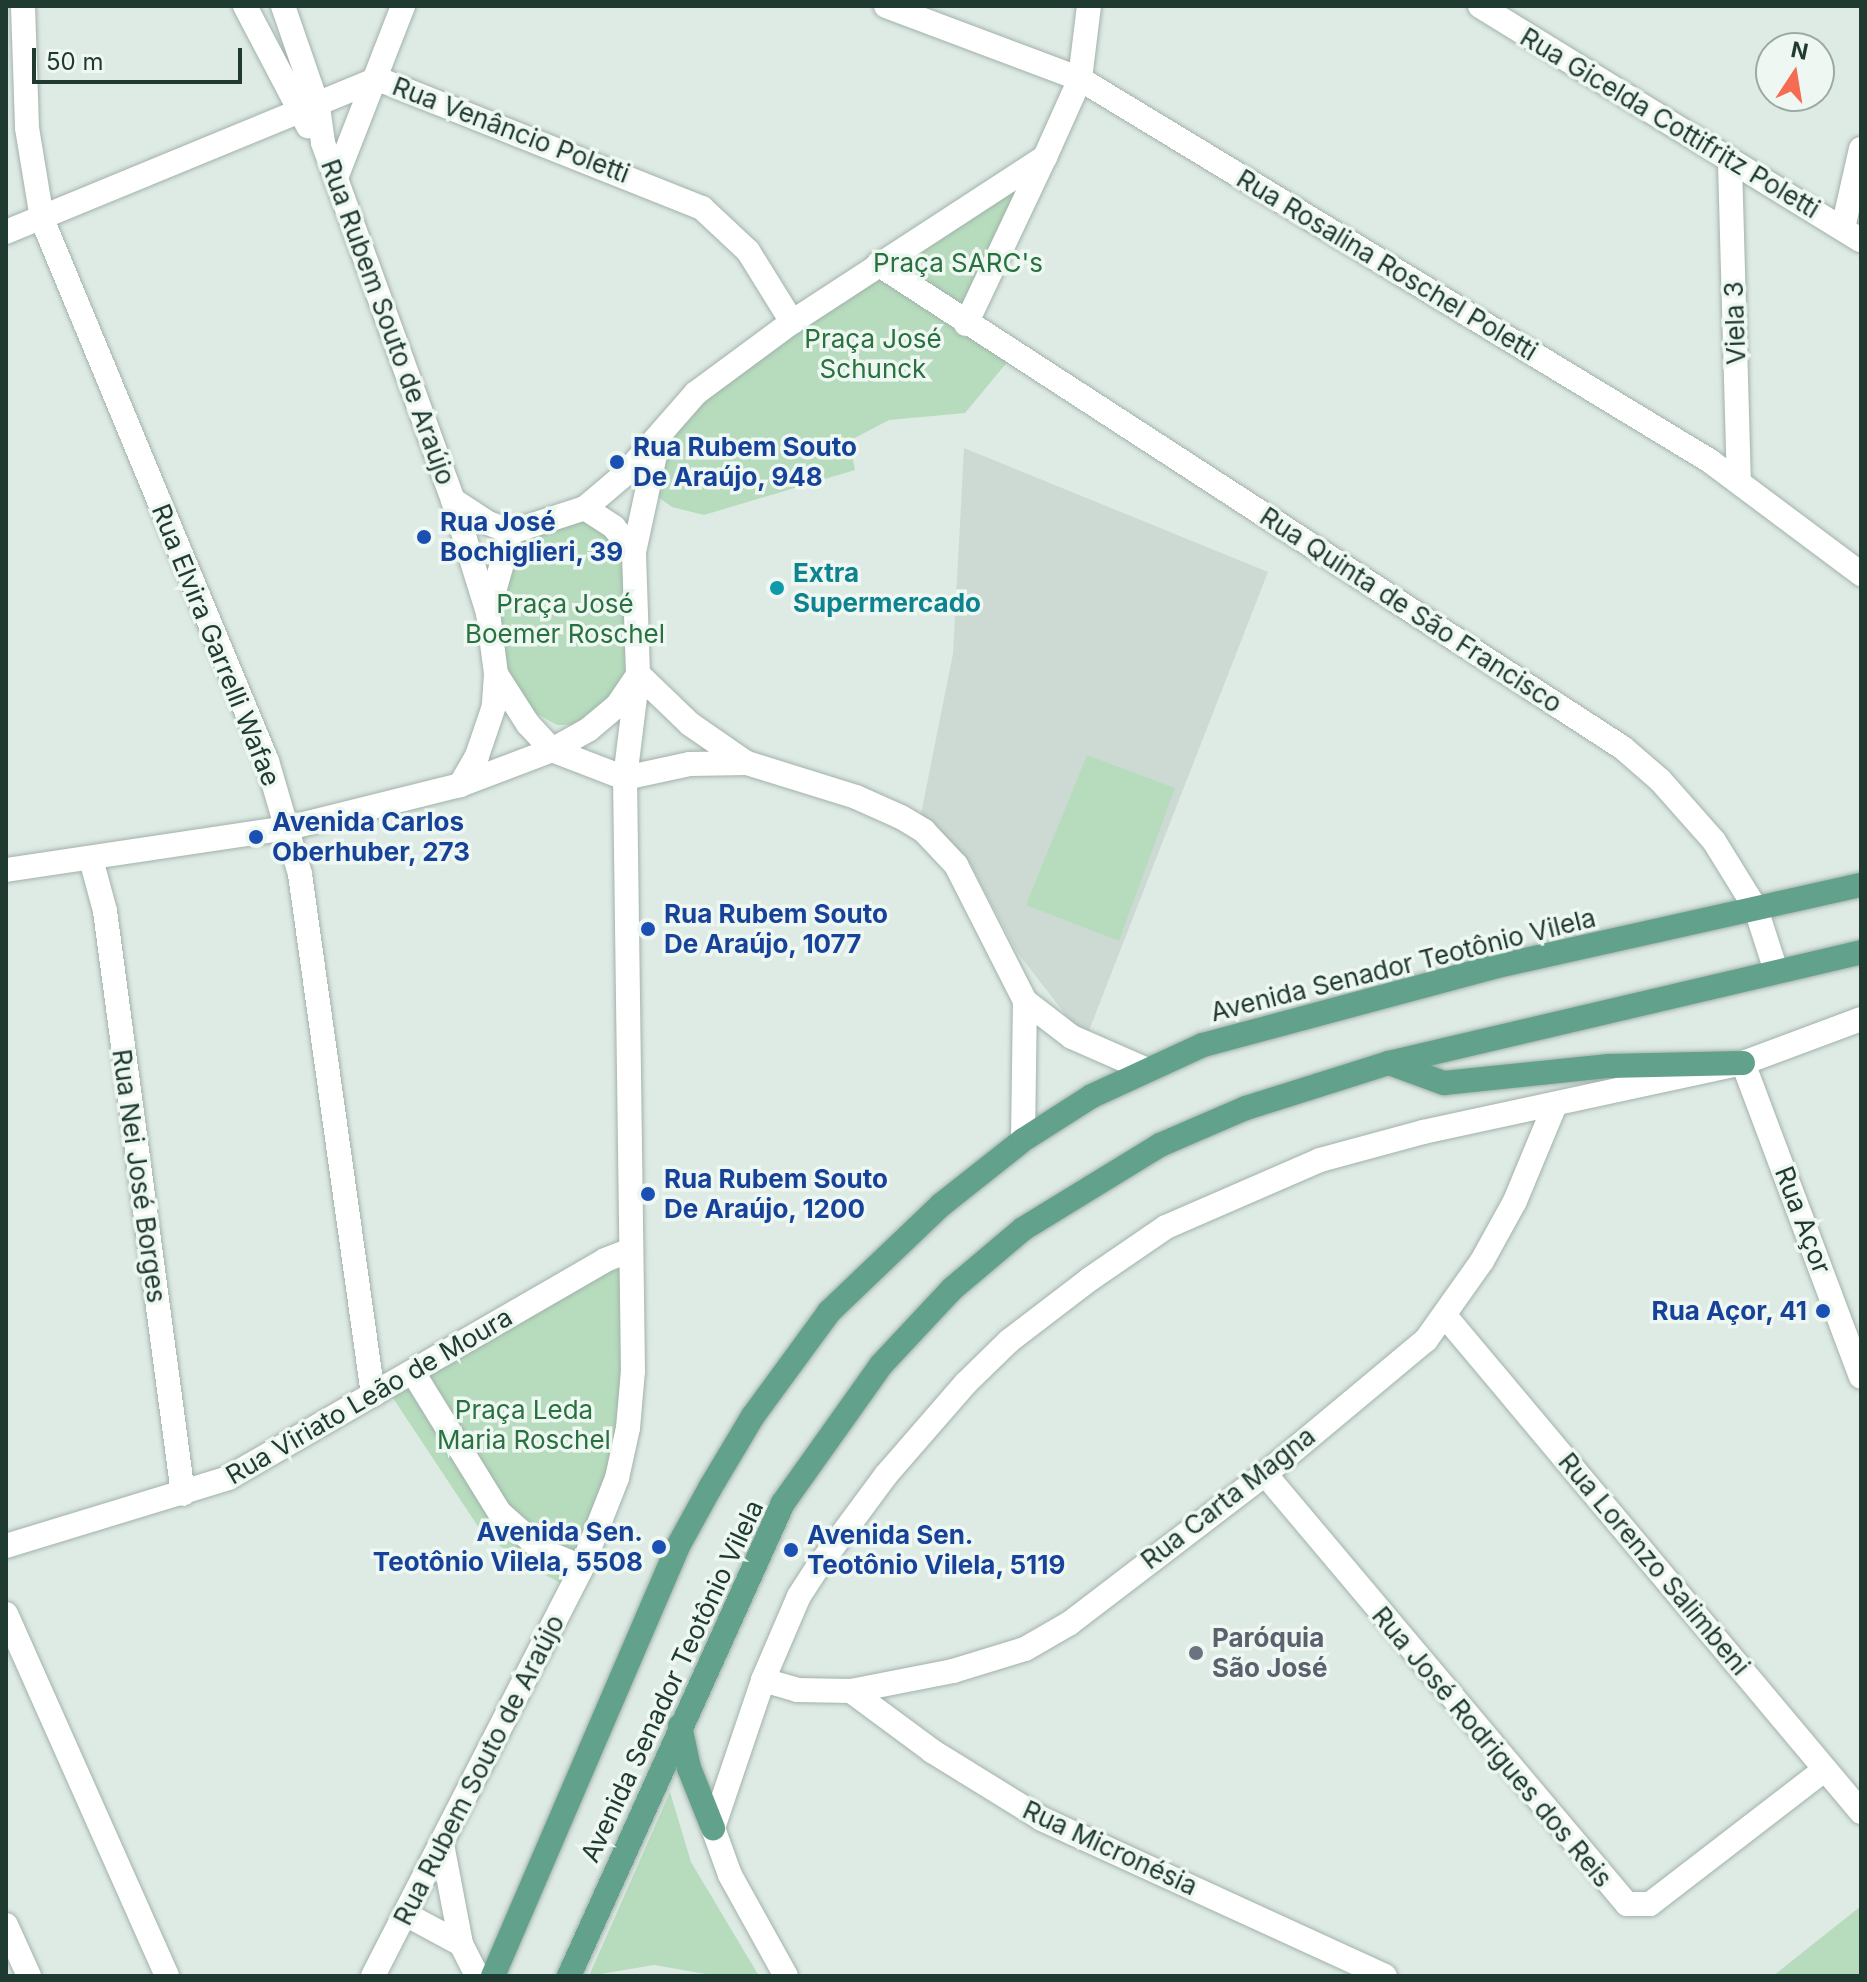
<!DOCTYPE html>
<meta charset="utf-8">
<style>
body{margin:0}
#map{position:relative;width:1867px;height:1982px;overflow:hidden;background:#deeae4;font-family:Inter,sans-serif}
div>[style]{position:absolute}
.built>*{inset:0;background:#ccdad3}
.green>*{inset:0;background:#b6dcbd}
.roads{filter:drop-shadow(0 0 2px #a1b2aa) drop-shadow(0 0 2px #a1b2aa)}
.minor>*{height:24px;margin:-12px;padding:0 12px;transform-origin:12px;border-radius:12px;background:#fff}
.tertiary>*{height:24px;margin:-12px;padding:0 12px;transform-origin:12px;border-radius:12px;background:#fff}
.primary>*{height:24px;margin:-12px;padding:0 12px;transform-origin:12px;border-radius:12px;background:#62a18b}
.dots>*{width:22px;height:22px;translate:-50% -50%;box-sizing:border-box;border:4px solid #eef7f2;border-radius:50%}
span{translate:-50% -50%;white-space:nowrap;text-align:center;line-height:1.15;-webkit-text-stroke:7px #eef7f2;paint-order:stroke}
.street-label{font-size:26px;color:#1f3a30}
.park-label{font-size:26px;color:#29713f}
.transit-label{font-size:26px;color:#164399;font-weight:700}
.left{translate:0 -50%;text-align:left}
.right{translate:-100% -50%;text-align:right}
.culture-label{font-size:26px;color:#0d838f;font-weight:700}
.worship-label{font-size:26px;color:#5b616d;font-weight:700}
.frame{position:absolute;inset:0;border:8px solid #1f3a30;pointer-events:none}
.north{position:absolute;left:1755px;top:32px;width:80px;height:80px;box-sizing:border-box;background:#eef7f2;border:2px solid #9baba4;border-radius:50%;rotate:12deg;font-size:22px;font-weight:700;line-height:32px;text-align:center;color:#1f3a30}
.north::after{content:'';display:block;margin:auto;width:28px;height:36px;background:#f46c52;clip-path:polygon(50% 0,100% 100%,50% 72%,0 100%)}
.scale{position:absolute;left:32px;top:48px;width:210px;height:36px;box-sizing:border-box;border:4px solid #1f3a30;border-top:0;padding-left:10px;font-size:24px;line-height:28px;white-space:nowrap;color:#1f3a30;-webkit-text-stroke:6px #eef7f2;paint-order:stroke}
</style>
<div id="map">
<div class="built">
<i style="clip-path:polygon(964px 448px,1268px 572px,1088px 1033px,1073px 1024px,1017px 952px,969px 861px,921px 814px,953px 654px)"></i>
</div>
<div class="green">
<i style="clip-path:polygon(1037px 165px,976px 328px,886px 262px)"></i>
<i style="clip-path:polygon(880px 269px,1009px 360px,965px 413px,889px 420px,849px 441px,855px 470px,704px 515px,672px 507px,651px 492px,674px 422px)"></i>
<i style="clip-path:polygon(582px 517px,622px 538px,627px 692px,576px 725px,557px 725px,530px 710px,513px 686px,493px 621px,521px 532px)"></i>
<i style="clip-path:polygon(1087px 755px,1175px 788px,1119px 941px,1026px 905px)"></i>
<i style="clip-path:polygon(620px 1269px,620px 1425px,605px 1498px,562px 1584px,514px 1558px,479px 1528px,391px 1395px,591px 1275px)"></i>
<i style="clip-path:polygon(670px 1792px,691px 1862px,759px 1976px,717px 1976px,654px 1965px,589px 1976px)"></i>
<i style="clip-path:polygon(1861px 1906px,1861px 1976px,1773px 1976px)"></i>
</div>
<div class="roads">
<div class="minor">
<i style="left:23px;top:6px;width:122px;rotate:88.1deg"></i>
<i style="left:27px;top:128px;width:92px;rotate:80.6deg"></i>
<i style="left:42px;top:219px;width:587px;rotate:67.46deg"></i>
<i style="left:267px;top:761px;width:118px;rotate:73.7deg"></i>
<i style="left:300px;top:874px;width:526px;rotate:82.02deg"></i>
<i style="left:245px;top:6px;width:136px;rotate:62.3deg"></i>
<i style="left:283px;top:6px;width:107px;rotate:70.9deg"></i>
<i style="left:318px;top:107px;width:36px;rotate:82deg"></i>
<i style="left:323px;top:143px;width:380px;rotate:70deg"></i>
<i style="left:453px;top:500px;width:118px;rotate:72.8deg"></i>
<i style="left:886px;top:6px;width:207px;rotate:20.6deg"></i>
<i style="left:1080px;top:79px;width:737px;rotate:31.23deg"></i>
<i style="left:1710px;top:461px;width:189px;rotate:36.8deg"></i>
<i style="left:1480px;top:6px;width:447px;rotate:31.6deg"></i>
<i style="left:1730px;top:164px;width:317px;rotate:88.4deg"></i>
<i style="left:336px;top:178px;width:185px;rotate:-68.7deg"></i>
<i style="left:1843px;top:228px;width:81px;rotate:-77.2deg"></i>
<i style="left:6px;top:232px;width:402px;rotate:-22.4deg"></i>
<i style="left:378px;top:79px;width:349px;rotate:21.7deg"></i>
<i style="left:702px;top:208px;width:63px;rotate:43.1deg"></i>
<i style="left:748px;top:251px;width:84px;rotate:58.2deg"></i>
<i style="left:878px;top:264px;width:888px;rotate:33.01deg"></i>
<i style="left:1623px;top:748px;width:49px;rotate:40.9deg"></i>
<i style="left:1660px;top:780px;width:81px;rotate:48.5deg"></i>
<i style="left:1714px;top:841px;width:80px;rotate:58.3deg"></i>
<i style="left:1756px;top:909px;width:65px;rotate:72.1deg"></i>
<i style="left:966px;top:324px;width:185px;rotate:-64.7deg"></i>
<i style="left:453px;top:500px;width:42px;rotate:33.3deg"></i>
<i style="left:488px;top:523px;width:25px;rotate:21deg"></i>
<i style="left:585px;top:508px;width:52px;rotate:-40.4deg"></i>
<i style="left:625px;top:474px;width:108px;rotate:-48.8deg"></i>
<i style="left:696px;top:393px;width:119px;rotate:-36.5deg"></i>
<i style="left:792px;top:322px;width:302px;rotate:-33.1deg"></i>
<i style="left:1045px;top:157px;width:85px;rotate:-65.8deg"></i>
<i style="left:1080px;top:79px;width:74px;rotate:-83deg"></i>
<i style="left:634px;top:552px;width:114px;rotate:-77.8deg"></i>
<i style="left:638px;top:674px;width:72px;rotate:43.9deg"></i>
<i style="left:690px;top:724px;width:67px;rotate:34.6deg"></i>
<i style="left:625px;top:778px;width:66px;rotate:-12.2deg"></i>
<i style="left:690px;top:764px;width:57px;rotate:-1deg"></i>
<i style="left:747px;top:763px;width:114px;rotate:17.3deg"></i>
<i style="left:856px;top:797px;width:49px;rotate:24deg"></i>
<i style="left:901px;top:817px;width:27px;rotate:31deg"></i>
<i style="left:924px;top:831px;width:47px;rotate:46.7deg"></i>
<i style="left:956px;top:865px;width:153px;rotate:63.1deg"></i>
<i style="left:1025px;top:1001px;width:59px;rotate:37.5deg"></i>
<i style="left:1072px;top:1037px;width:82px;rotate:23.7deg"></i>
<i style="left:91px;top:859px;width:54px;rotate:74.9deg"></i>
<i style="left:105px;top:911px;width:588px;rotate:82.38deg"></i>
<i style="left:1743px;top:1063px;width:335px;rotate:69.4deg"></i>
<i style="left:1023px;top:1140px;width:139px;rotate:-89.2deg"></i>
<i style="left:1446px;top:1317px;width:646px;rotate:50.02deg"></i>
<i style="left:414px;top:1374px;width:163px;rotate:58.3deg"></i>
<i style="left:500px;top:1513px;width:57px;rotate:41.5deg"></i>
<i style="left:543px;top:1551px;width:42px;rotate:22.3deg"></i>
<i style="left:1265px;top:1474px;width:562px;rotate:49.91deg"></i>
<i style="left:1627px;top:1904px;width:23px"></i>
<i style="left:1650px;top:1904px;width:220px;rotate:-37.6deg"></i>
<i style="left:6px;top:1546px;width:232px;rotate:-17deg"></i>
<i style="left:228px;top:1478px;width:435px;rotate:-30deg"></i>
<i style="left:605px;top:1260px;width:26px;rotate:-21deg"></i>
<i style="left:6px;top:1614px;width:396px;rotate:66deg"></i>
<i style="left:763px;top:1680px;width:35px;rotate:16deg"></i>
<i style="left:797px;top:1690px;width:54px;rotate:1.1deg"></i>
<i style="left:851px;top:1691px;width:104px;rotate:-11.1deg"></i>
<i style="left:953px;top:1671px;width:75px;rotate:-17deg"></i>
<i style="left:1025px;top:1649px;width:52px;rotate:-30deg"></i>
<i style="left:1070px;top:1623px;width:245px;rotate:-37.4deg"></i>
<i style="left:1265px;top:1474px;width:209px;rotate:-39.8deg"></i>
<i style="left:1426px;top:1340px;width:97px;rotate:-54.7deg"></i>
<i style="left:1482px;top:1261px;width:68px;rotate:-61.2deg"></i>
<i style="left:1515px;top:1201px;width:104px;rotate:-67.4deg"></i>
<i style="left:851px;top:1691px;width:101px;rotate:36.5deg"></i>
<i style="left:932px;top:1751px;width:129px;rotate:31.7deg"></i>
<i style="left:1042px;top:1819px;width:377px;rotate:24.6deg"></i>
<i style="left:713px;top:1828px;width:156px;rotate:-71.3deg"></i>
<i style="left:763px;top:1680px;width:91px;rotate:-66.8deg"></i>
<i style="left:799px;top:1596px;width:35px;rotate:-57deg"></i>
<i style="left:818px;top:1567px;width:114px;rotate:-53.5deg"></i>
<i style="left:886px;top:1475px;width:122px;rotate:-49deg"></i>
<i style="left:966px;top:1383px;width:60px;rotate:-44.3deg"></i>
<i style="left:1009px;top:1341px;width:102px;rotate:-37.4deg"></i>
<i style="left:1090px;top:1279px;width:92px;rotate:-34.4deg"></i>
<i style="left:1166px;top:1227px;width:168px;rotate:-23.5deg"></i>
<i style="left:1320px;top:1160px;width:107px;rotate:-15.2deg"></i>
<i style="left:1423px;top:1132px;width:327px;rotate:-12.2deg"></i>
<i style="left:1743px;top:1063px;width:126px;rotate:-20.4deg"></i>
<i style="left:6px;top:1925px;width:56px;rotate:65.7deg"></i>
</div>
<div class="tertiary">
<i style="left:496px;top:674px;width:59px;rotate:57.4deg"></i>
<i style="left:528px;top:724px;width:35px;rotate:47deg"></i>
<i style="left:552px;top:750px;width:78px;rotate:21deg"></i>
<i style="left:6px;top:870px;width:285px;rotate:-8.5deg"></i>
<i style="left:288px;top:828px;width:177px;rotate:-14deg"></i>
<i style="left:460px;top:785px;width:98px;rotate:-20.8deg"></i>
<i style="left:552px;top:750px;width:41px;rotate:-29.1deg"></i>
<i style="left:588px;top:730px;width:38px;rotate:-40deg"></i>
<i style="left:617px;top:706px;width:30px;rotate:-56deg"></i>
<i style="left:713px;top:1828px;width:50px;rotate:70.1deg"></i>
<i style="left:730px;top:1875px;width:115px;rotate:61deg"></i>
<i style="left:442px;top:1844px;width:102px;rotate:79.2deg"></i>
<i style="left:461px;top:1944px;width:36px;rotate:63deg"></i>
<i style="left:407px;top:1915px;width:61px;rotate:28.2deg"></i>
<i style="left:373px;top:1976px;width:459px;rotate:-62.9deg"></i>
<i style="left:582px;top:1567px;width:96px;rotate:-68.5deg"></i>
<i style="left:617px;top:1478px;width:51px;rotate:-77.6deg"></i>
<i style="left:628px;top:1428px;width:57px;rotate:-85deg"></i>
<i style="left:633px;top:1371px;width:593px;rotate:-90.77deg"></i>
<i style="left:625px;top:778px;width:105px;rotate:-82.9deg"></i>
<i style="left:638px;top:674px;width:122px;rotate:-91.9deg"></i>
<i style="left:634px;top:552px;width:32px;rotate:-129deg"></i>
<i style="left:614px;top:527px;width:35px;rotate:-147deg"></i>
<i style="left:585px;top:508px;width:78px;rotate:162deg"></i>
<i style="left:511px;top:532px;width:84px;rotate:105.9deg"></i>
<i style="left:488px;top:613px;width:62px;rotate:82.5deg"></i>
<i style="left:496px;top:674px;width:32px;rotate:94deg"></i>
<i style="left:494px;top:706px;width:53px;rotate:108.8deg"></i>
<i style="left:477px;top:756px;width:34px;rotate:120deg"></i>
</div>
<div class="primary">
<i style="left:1389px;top:1063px;width:59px;rotate:20deg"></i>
<i style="left:1444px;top:1083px;width:166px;rotate:-5.9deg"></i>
<i style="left:1609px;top:1066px;width:134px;rotate:-1.3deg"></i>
<i style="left:680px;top:1726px;width:43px;rotate:77.9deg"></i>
<i style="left:689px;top:1768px;width:65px;rotate:68.2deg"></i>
<i style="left:493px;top:1976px;width:466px;rotate:-66.7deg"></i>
<i style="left:677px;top:1548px;width:68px;rotate:-61.2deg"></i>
<i style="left:710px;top:1488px;width:84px;rotate:-59.2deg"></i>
<i style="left:753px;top:1416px;width:129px;rotate:-53.8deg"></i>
<i style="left:829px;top:1312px;width:155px;rotate:-43.7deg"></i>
<i style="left:941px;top:1205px;width:105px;rotate:-38.4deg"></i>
<i style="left:1023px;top:1140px;width:82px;rotate:-32.5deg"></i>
<i style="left:1092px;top:1096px;width:122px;rotate:-24.7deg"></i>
<i style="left:1203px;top:1045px;width:305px;rotate:-15deg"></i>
<i style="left:1498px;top:966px;width:372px;rotate:-12.6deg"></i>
<i style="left:569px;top:1976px;width:519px;rotate:-65.66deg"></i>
<i style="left:783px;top:1503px;width:169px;rotate:-54.6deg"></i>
<i style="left:881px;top:1365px;width:104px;rotate:-46.9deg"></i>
<i style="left:952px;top:1289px;width:93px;rotate:-40.2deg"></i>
<i style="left:1023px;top:1229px;width:161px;rotate:-31.5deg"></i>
<i style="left:1160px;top:1145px;width:94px;rotate:-23.3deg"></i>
<i style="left:1246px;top:1108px;width:150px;rotate:-17.5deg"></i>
<i style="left:1389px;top:1063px;width:485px;rotate:-13.2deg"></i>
</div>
</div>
<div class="dots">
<i style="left:617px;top:462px;background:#1a4fb4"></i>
<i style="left:424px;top:537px;background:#1a4fb4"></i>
<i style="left:777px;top:588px;background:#0f9aa8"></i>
<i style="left:256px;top:837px;background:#1a4fb4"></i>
<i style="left:648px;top:929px;background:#1a4fb4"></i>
<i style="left:648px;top:1194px;background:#1a4fb4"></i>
<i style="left:1823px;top:1311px;background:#1a4fb4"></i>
<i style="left:659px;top:1547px;background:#1a4fb4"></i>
<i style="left:791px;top:1550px;background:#1a4fb4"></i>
<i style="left:1196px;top:1653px;background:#6b7280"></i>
</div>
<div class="street-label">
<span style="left:1670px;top:123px;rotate:31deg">Rua Gicelda Cottifritz Poletti</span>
<span style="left:511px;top:130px;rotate:21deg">Rua Venâncio Poletti</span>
<span style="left:1387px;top:265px;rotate:31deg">Rua Rosalina Roschel Poletti</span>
<span style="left:388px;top:322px;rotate:70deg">Rua Rubem Souto de Araújo</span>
<span style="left:1735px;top:323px;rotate:-92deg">Viela 3</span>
<span style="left:1411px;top:610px;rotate:33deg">Rua Quinta de São Francisco</span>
<span style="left:216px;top:645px;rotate:68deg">Rua Elvira Garrelli Wafae</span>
<span style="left:1403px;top:965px;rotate:-14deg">Avenida Senador Teotônio Vilela</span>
<span style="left:139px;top:1176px;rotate:82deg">Rua Nei José Borges</span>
<span style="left:1803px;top:1220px;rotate:69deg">Rua Açor</span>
<span style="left:369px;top:1396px;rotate:-30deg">Rua Viriato Leão de Moura</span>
<span style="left:1228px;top:1498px;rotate:-38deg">Rua Carta Magna</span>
<span style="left:1654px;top:1564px;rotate:50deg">Rua Lorenzo Salimbeni</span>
<span style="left:672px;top:1681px;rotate:-65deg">Avenida Senador Teotônio Vilela</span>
<span style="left:1492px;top:1747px;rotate:50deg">Rua José Rodrigues dos Reis</span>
<span style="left:479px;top:1770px;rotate:-63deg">Rua Rubem Souto de Araújo</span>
<span style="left:1110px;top:1848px;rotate:25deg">Rua Micronésia</span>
</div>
<div class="park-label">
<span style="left:958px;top:263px">Praça SARC's</span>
<span style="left:873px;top:354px">Praça José<br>Schunck</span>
<span style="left:565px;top:619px">Praça José<br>Boemer Roschel</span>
<span style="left:524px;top:1425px">Praça Leda<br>Maria Roschel</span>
</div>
<div class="transit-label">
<span class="left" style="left:633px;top:462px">Rua Rubem Souto<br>De Araújo, 948</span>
<span class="left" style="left:440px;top:537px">Rua José<br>Bochiglieri, 39</span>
<span class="left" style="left:272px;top:837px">Avenida Carlos<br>Oberhuber, 273</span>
<span class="left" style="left:664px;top:929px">Rua Rubem Souto<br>De Araújo, 1077</span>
<span class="left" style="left:664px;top:1194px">Rua Rubem Souto<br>De Araújo, 1200</span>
<span class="right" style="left:1807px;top:1311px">Rua Açor, 41</span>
<span class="right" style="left:643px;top:1547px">Avenida Sen.<br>Teotônio Vilela, 5508</span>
<span class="left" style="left:807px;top:1550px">Avenida Sen.<br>Teotônio Vilela, 5119</span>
</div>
<div class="culture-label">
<span class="left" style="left:793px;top:588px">Extra<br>Supermercado</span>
</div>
<div class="worship-label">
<span class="left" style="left:1212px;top:1653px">Paróquia<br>São José</span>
</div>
<div class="frame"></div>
<div class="north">N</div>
<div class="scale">50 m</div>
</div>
